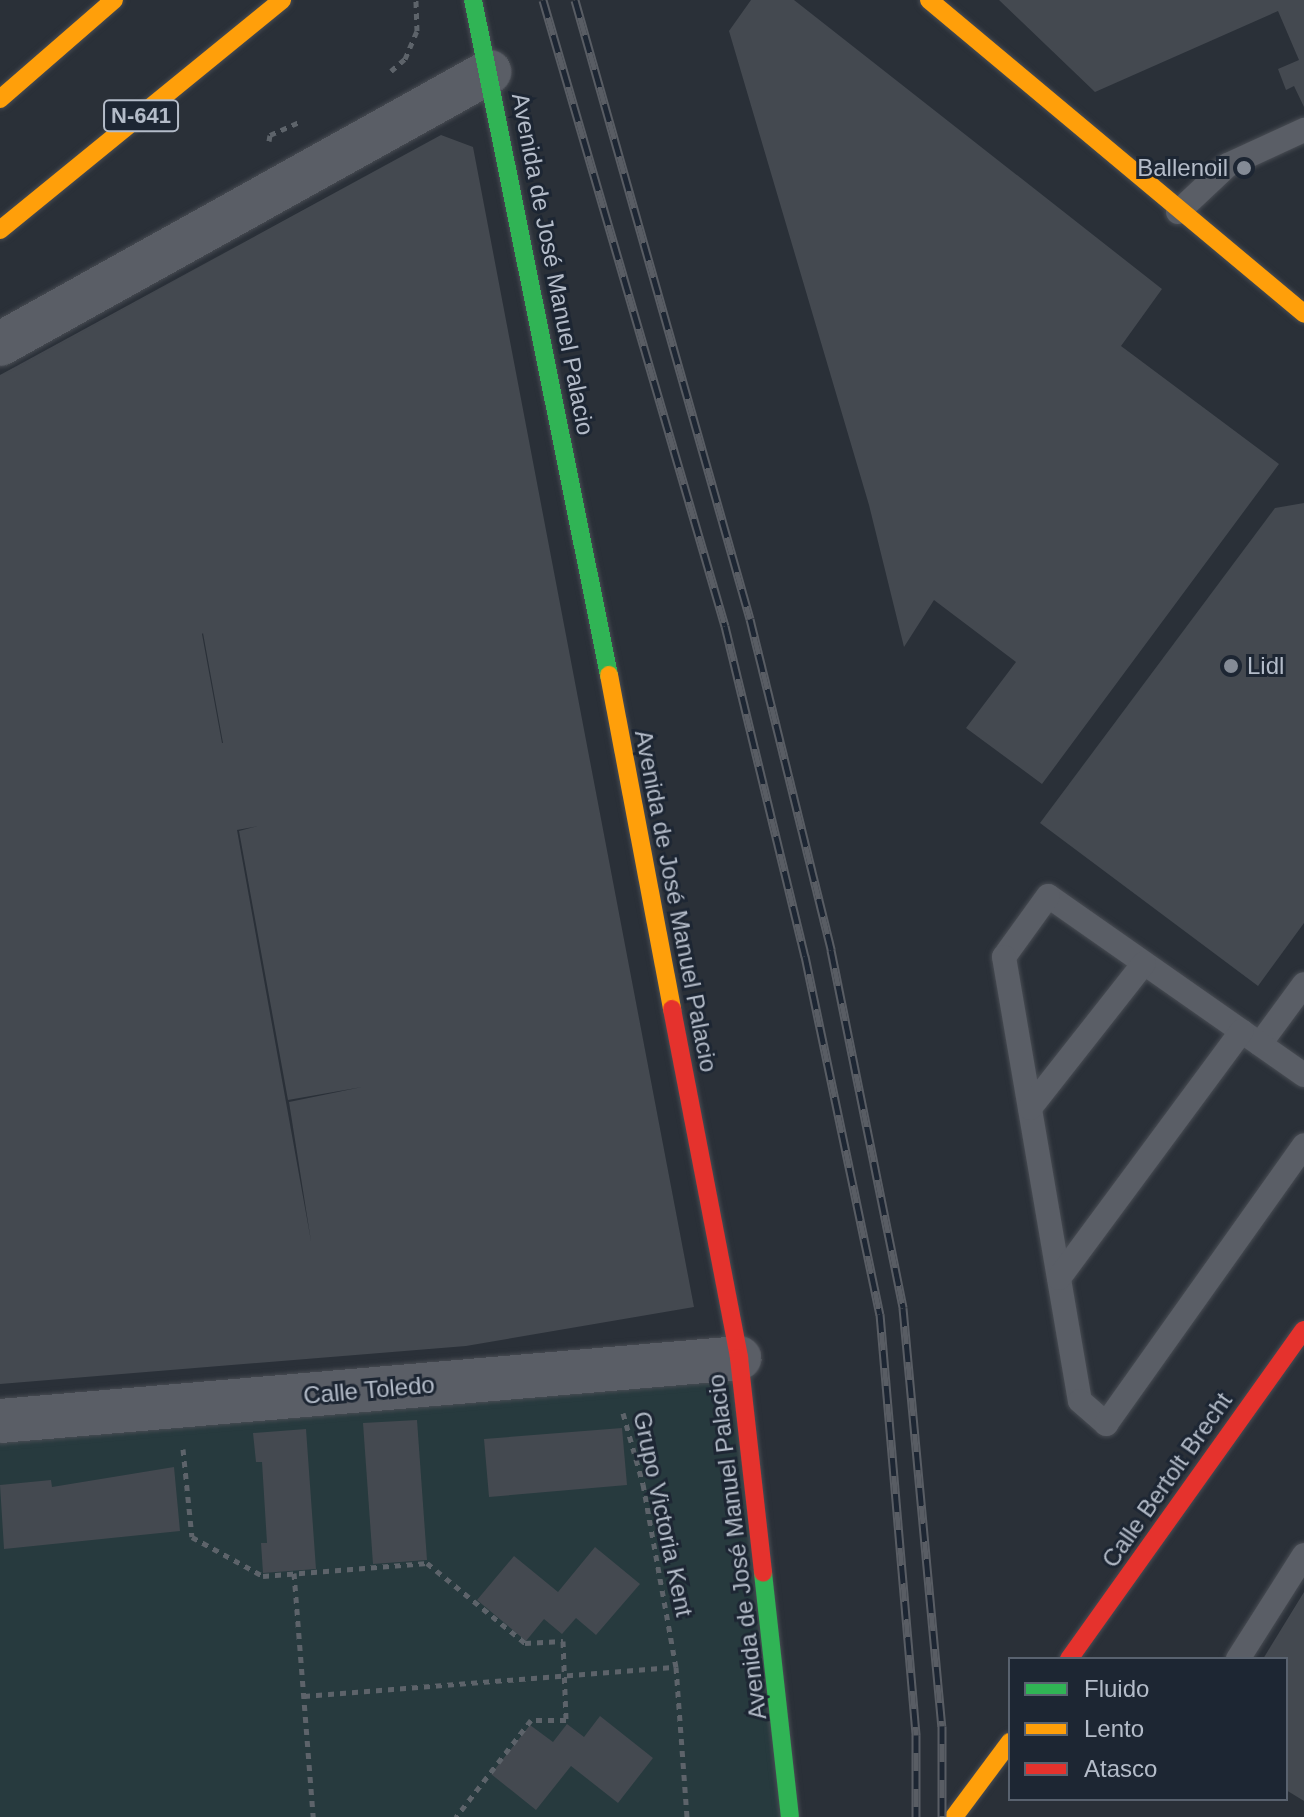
<!DOCTYPE html>
<meta charset="utf-8">
<style>
body{margin:0}
#map{position:relative;width:1304px;height:1817px;overflow:hidden;background:#2a3038;font-family:Helvetica,sans-serif}
div>[style]{position:absolute}
.green>*{inset:0;background:#273a3e}
.building>*{inset:0;background:#444950}
.path>*{height:5px;margin-top:-2.5px;transform-origin:0;background:repeating-linear-gradient(90deg,#5d636a 0 6px,transparent 0 12px)}
.roads{filter:drop-shadow(0 0 2px #484c53) drop-shadow(0 0 2px #484c53)}
.lane>*{height:24px;margin:-12px;padding:0 12px;transform-origin:12px;border-radius:12px;background:#5a5e66}
.street>*{height:44px;margin:-22px;padding:0 22px;transform-origin:22px;border-radius:22px;background:#5a5e66}
.fast>*{height:18px;margin:-9px;padding:0 9px;transform-origin:9px;border-radius:9px;background:#30b455}
.slow>*{height:18px;margin:-9px;padding:0 9px;transform-origin:9px;border-radius:9px;background:#ff9f0a}
.jam>*{height:18px;margin:-9px;padding:0 9px;transform-origin:9px;border-radius:9px;background:#e5322d}
.rail>*{height:9px;margin-top:-4.5px;transform-origin:0;background:repeating-linear-gradient(90deg,#1d2633 0 18px,#595d64 0 36px);box-sizing:border-box;border-block:2px solid #595d64}
.dots>*{width:22px;height:22px;translate:-50% -50%;box-sizing:border-box;border:4px solid #1d2633;border-radius:50%}
span{translate:-50% -50%;white-space:nowrap;text-align:center;line-height:1.15;-webkit-text-stroke:6px #1d2633;paint-order:stroke}
.shield-label span{padding:2px 6px;background:#1d2633;border:2px solid;border-radius:6px;-webkit-text-stroke-width:0}
.shield-label{font-size:22px;color:#b4bcc9;font-weight:700}
.poi-label{font-size:24px;color:#b4bcc9}
.right{translate:-100% -50%;text-align:right}
.left{translate:0 -50%;text-align:left}
.street-label{font-size:24px;color:#b4bcc9}
.legend{position:absolute;left:1008px;top:1657px;width:280px;height:144px;box-sizing:border-box;background:#1d2633;border:2px solid #59626f;margin:0;padding:10px 14px;list-style:none;font-size:24px;color:#b4bcc9}
.legend li{display:flex;align-items:center;gap:16px;height:40px}
.legend b{width:40px;border:2px solid #59626f}
</style>
<div id="map">
<div class="green">
<i style="clip-path:polygon(739px 1358px,790px 1817px,0 1817px,0 1421px)"></i>
</div>
<div class="building">
<i style="clip-path:polygon(751px 0,794px 0,1162px 289px,1121px 346px,1279px 464px,1042px 784px,966px 728px,1016px 662px,934px 600px,904px 647px,869px 505px,729px 31px)"></i>
<i style="clip-path:polygon(999px 0,1304px 0,1304px 107px,1294px 86px,1286px 90px,1278px 69px,1299px 60px,1278px 11px,1095px 92px)"></i>
<i style="clip-path:polygon(evenodd,441px 135px,473px 147px,694px 1307px,466px 1346px,0 1384px,0 375px,441px 135px,203px 633px,223px 743px,222px 743px,202px 634px,203px 633px,441px 135px,258px 826px,239px 831px,288px 1100px,362px 1087px,289px 1102px,311px 1241px,237px 830px,258px 826px)"></i>
<i style="clip-path:polygon(1304px 503px,1304px 923px,1258px 986px,1040px 823px,1275px 508px)"></i>
<i style="clip-path:polygon(417px 1420px,427px 1560px,373px 1564px,363px 1423px)"></i>
<i style="clip-path:polygon(622px 1428px,627px 1485px,489px 1497px,484px 1439px)"></i>
<i style="clip-path:polygon(306px 1429px,316px 1569px,263px 1573px,261px 1543px,267px 1543px,262px 1462px,256px 1462px,253px 1433px)"></i>
<i style="clip-path:polygon(174px 1467px,180px 1531px,4px 1549px,0 1485px,51px 1480px,52px 1487px)"></i>
<i style="clip-path:polygon(595px 1547px,640px 1584px,596px 1635px,576px 1618px,562px 1634px,544px 1619px,526px 1641px,477px 1600px,514px 1556px,558px 1592px)"></i>
<i style="clip-path:polygon(1304px 1592px,1304px 1801px,1286px 1790px,1286px 1659px,1263px 1659px)"></i>
<i style="clip-path:polygon(600px 1716px,653px 1758px,618px 1803px,571px 1766px,536px 1810px,491px 1774px,530px 1725px,553px 1742px,567px 1724px,584px 1737px)"></i>
</div>
<div class="path">
<i style="left:391px;top:71px;width:18px;rotate:-41deg"></i>
<i style="left:405px;top:59px;width:30px;rotate:-67deg"></i>
<i style="left:417px;top:31px;width:31px;rotate:-92deg"></i>
<i style="left:269px;top:141px;width:6px;rotate:-81deg"></i>
<i style="left:270px;top:135px;width:32px;rotate:-24deg"></i>
<i style="left:623px;top:1413px;width:74px;rotate:74.3deg"></i>
<i style="left:643px;top:1484px;width:186px;rotate:79.8deg"></i>
<i style="left:676px;top:1667px;width:150px;rotate:85.8deg"></i>
<i style="left:183px;top:1449px;width:88px;rotate:84.2deg"></i>
<i style="left:192px;top:1537px;width:81px;rotate:28.8deg"></i>
<i style="left:263px;top:1576px;width:165px;rotate:-4.5deg"></i>
<i style="left:427px;top:1563px;width:127px;rotate:39.2deg"></i>
<i style="left:525px;top:1643px;width:38px;rotate:-3deg"></i>
<i style="left:563px;top:1641px;width:79px;rotate:87.8deg"></i>
<i style="left:566px;top:1720px;width:35px;rotate:180deg"></i>
<i style="left:531px;top:1720px;width:123px;rotate:127.7deg"></i>
<i style="left:294px;top:1573px;width:245px;rotate:85.5deg"></i>
<i style="left:304px;top:1696px;width:373px;rotate:-4.5deg"></i>
</div>
<div class="roads">
<div class="lane">
<i style="left:1178px;top:212px;width:69px;rotate:-43.2deg"></i>
<i style="left:1228px;top:165px;width:84px;rotate:-24.7deg"></i>
<i style="left:1260px;top:1044px;width:74px;rotate:-53.7deg"></i>
<i style="left:1304px;top:1075px;width:312px;rotate:-145deg"></i>
<i style="left:1048px;top:896px;width:75px;rotate:125.8deg"></i>
<i style="left:1004px;top:957px;width:450px;rotate:80.3deg"></i>
<i style="left:1080px;top:1401px;width:35px;rotate:41deg"></i>
<i style="left:1106px;top:1424px;width:342px;rotate:-54.6deg"></i>
<i style="left:1030px;top:1108px;width:184px;rotate:-51.8deg"></i>
<i style="left:1059px;top:1278px;width:307px;rotate:-53.5deg"></i>
<i style="left:1238px;top:1659px;width:123px;rotate:-57.6deg"></i>
</div>
<div class="street">
<i style="left:0;top:344px;width:560px;rotate:-29.08deg"></i>
<i style="left:0;top:1421px;width:742px;rotate:-4.87deg"></i>
</div>
<div class="fast">
<i style="left:473px;top:0;width:689px;rotate:78.61deg"></i>
<i style="left:763px;top:1573px;width:245px;rotate:83.7deg"></i>
</div>
<div class="slow">
<i style="left:929px;top:0;width:489px;rotate:39.9deg"></i>
<i style="left:0;top:99px;width:151px;rotate:-41deg"></i>
<i style="left:0;top:230px;width:364px;rotate:-39.2deg"></i>
<i style="left:609px;top:675px;width:340px;rotate:79.3deg"></i>
<i style="left:954px;top:1817px;width:94px;rotate:-53.3deg"></i>
</div>
<div class="jam">
<i style="left:672px;top:1009px;width:355px;rotate:79.1deg"></i>
<i style="left:739px;top:1358px;width:216px;rotate:83.6deg"></i>
<i style="left:1069px;top:1659px;width:404px;rotate:-54.5deg"></i>
</div>
</div>
<div class="rail">
<i style="left:543px;top:0;width:652px;rotate:73.79deg"></i>
<i style="left:725px;top:626px;width:340px;rotate:76.4deg"></i>
<i style="left:805px;top:956px;width:366px;rotate:78.2deg"></i>
<i style="left:880px;top:1314px;width:423px;rotate:85.1deg"></i>
<i style="left:916px;top:1735px;width:82px;rotate:90deg"></i>
<i style="left:575px;top:0;width:643px;rotate:74.21deg"></i>
<i style="left:750px;top:619px;width:341px;rotate:76.2deg"></i>
<i style="left:831px;top:950px;width:365px;rotate:78.6deg"></i>
<i style="left:903px;top:1308px;width:420px;rotate:84.7deg"></i>
<i style="left:942px;top:1726px;width:91px;rotate:90deg"></i>
</div>
<div class="dots">
<i style="left:1244px;top:168px;background:#848b96"></i>
<i style="left:1231px;top:666px;background:#848b96"></i>
</div>
<div class="shield-label">
<span style="left:141px;top:116px">N-641</span>
</div>
<div class="poi-label">
<span class="right" style="left:1228px;top:168px">Ballenoil</span>
<span class="left" style="left:1247px;top:666px">Lidl</span>
</div>
<div class="street-label">
<span style="left:553px;top:264px;rotate:79deg">Avenida de José Manuel Palacio</span>
<span style="left:676px;top:901px;rotate:79deg">Avenida de José Manuel Palacio</span>
<span style="left:369px;top:1390px;rotate:-5deg">Calle Toledo</span>
<span style="left:1167px;top:1480px;rotate:-55deg">Calle Bertolt Brecht</span>
<span style="left:663px;top:1514px;rotate:78deg">Grupo Victoria Kent</span>
<span style="left:737px;top:1547px;rotate:-97deg">Avenida de José Manuel Palacio</span>
</div>
<ul class="legend">
<li><b style="height:10px;background:#30b455"></b>Fluido</li>
<li><b style="height:10px;background:#ff9f0a"></b>Lento</li>
<li><b style="height:10px;background:#e5322d"></b>Atasco</li>
</ul>
</div>
